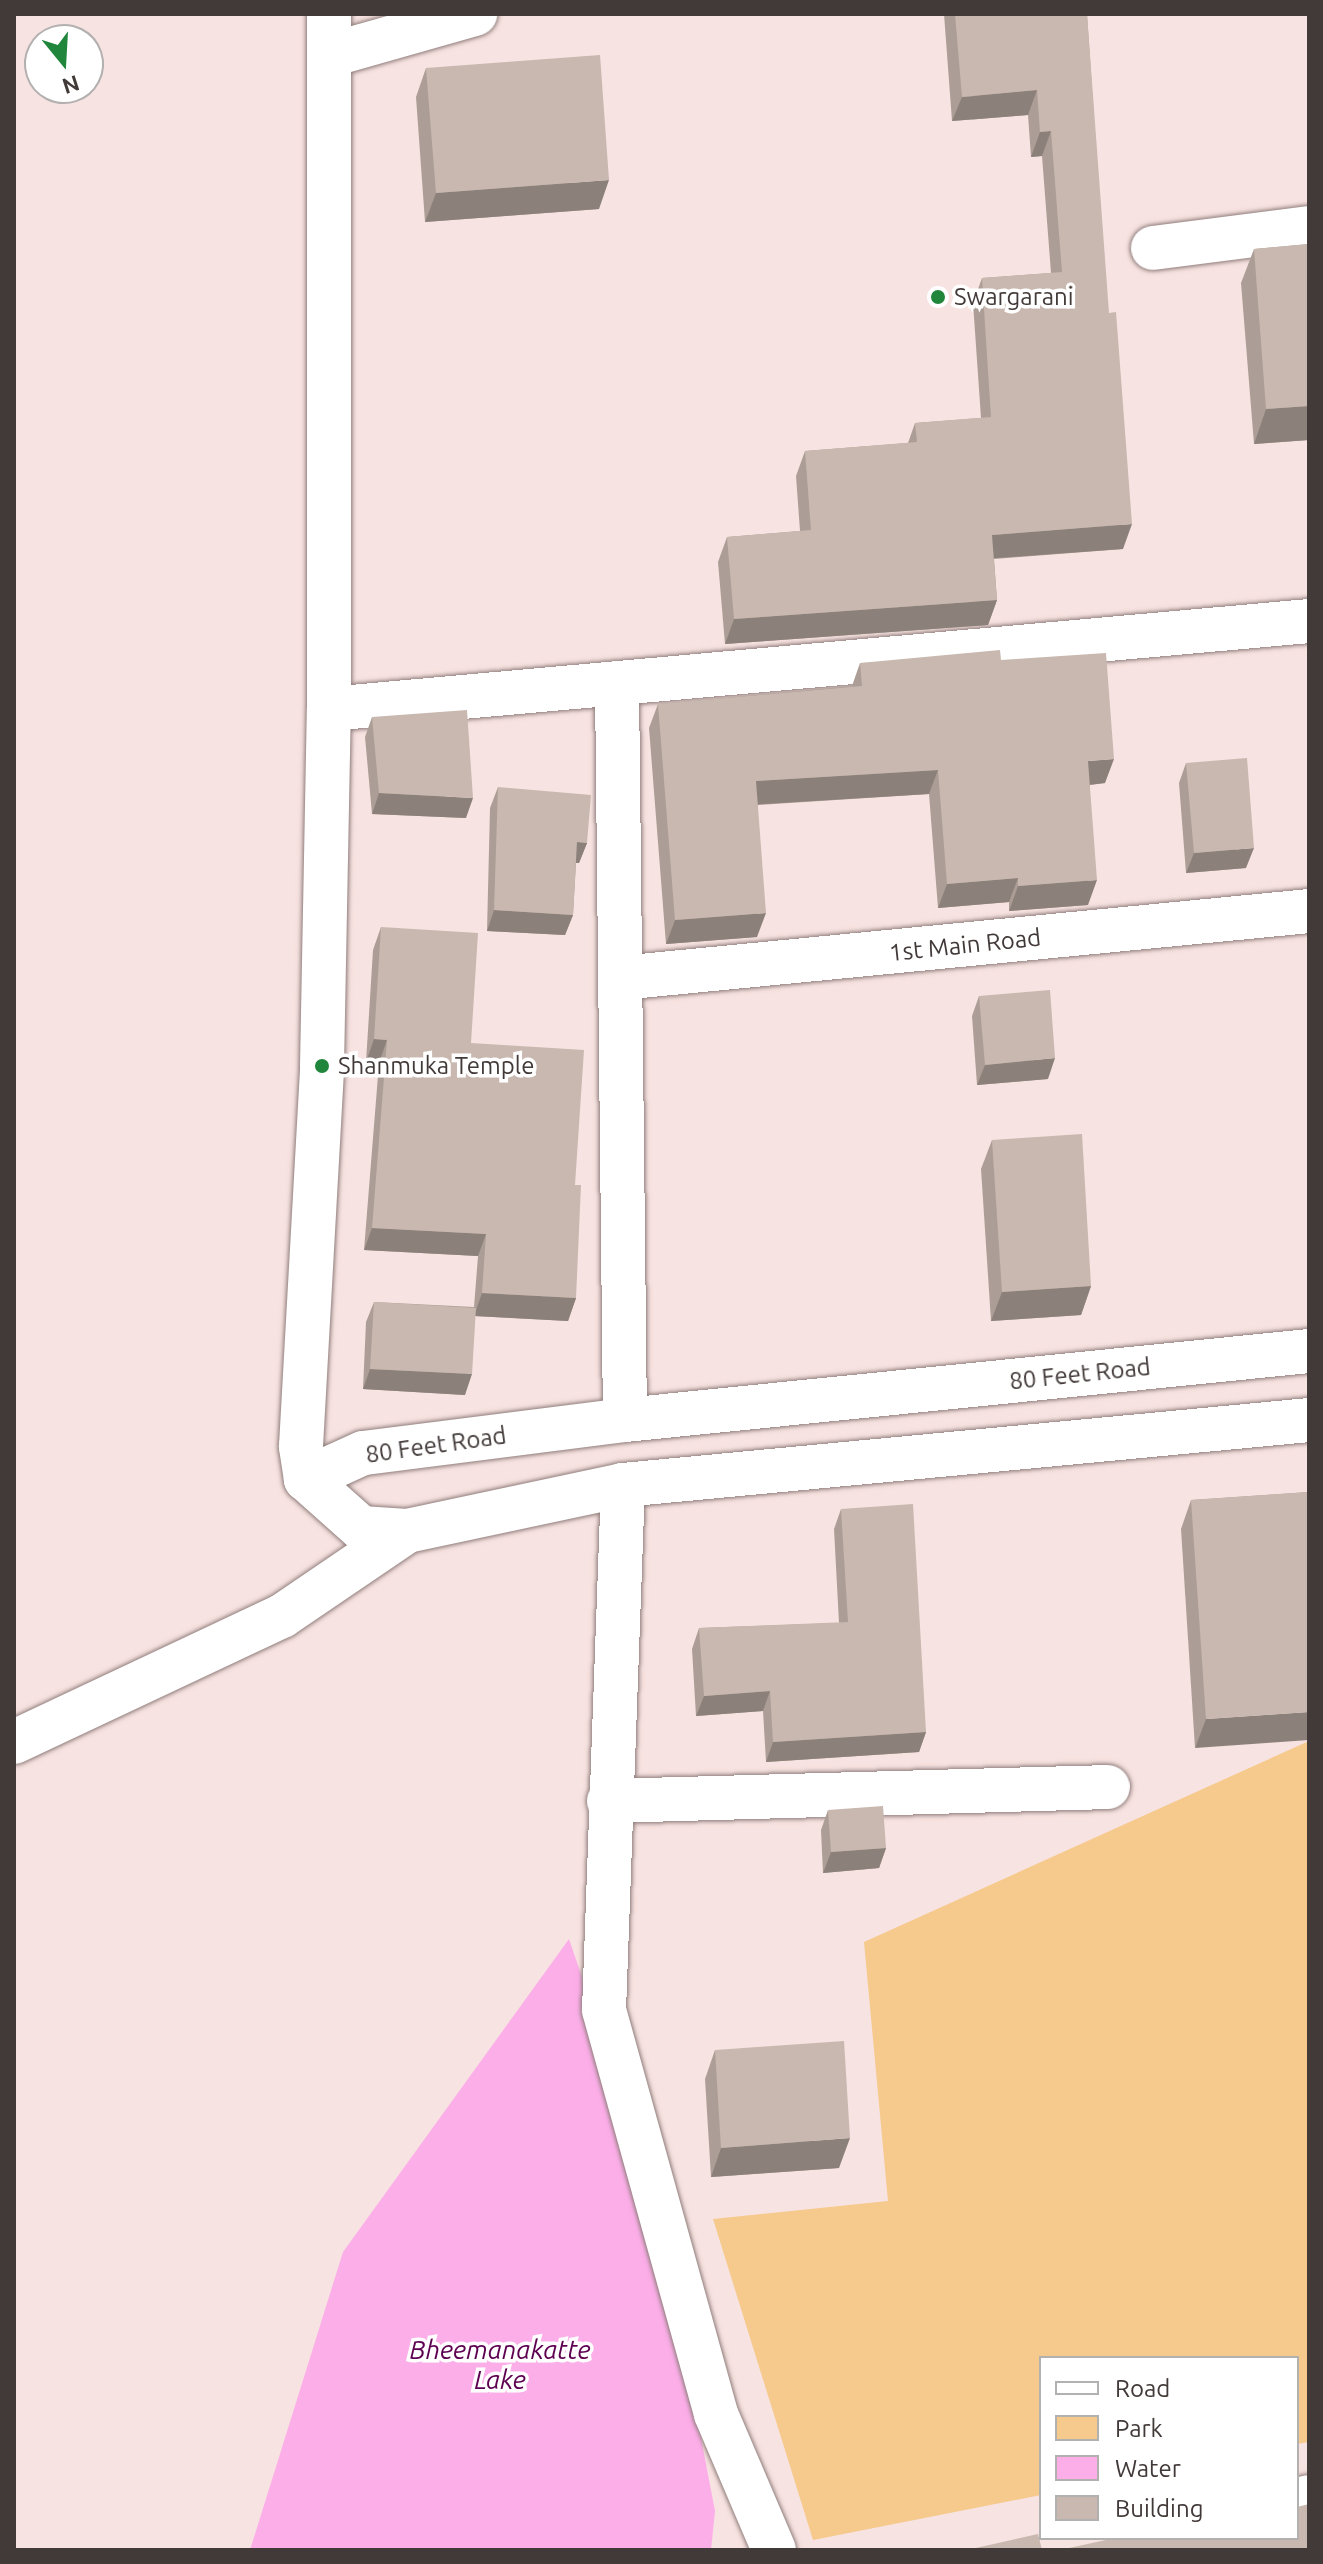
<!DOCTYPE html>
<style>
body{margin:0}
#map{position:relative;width:1323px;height:2564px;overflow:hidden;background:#f7e3e1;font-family:Ubuntu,sans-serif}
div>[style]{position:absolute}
.green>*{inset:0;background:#f6c98c}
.water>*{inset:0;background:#fcaee9}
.roads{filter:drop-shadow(0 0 2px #907e7c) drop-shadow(0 0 2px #907e7c)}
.minor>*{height:44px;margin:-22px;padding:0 22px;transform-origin:22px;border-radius:22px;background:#fff}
.major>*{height:44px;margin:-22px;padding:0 22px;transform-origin:22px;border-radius:22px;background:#fff}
.wall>*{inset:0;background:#ac9e96}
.shaded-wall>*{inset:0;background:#8c817a}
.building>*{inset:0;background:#c8b8af}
.dots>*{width:22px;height:22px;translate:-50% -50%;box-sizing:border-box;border:4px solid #fff;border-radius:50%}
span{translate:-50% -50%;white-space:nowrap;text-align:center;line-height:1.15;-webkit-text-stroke:7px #fff;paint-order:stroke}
.poi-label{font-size:24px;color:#423a39}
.left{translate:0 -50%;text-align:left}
.street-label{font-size:24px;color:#423a39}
.water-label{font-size:26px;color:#5d0050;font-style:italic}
.frame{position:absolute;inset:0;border:16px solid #423a39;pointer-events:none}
.legend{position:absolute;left:1039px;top:2356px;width:260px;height:184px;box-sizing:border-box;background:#fff;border:2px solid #b3b0b0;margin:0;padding:10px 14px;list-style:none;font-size:24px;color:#423a39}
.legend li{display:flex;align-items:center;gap:16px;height:40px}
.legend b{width:40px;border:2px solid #b3b0b0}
.north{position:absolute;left:24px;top:24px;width:80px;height:80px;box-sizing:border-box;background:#fff;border:2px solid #b3b0b0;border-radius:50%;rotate:162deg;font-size:22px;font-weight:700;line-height:32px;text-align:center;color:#423a39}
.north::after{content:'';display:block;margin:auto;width:28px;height:36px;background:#1f863b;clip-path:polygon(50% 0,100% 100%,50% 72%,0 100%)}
</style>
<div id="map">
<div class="green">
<i style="clip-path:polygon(1309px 1741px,1309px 2442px,1297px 2444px,1297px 2358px,1041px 2358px,1041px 2495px,813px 2540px,713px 2219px,888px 2201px,864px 1942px)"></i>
</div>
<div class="water">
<i style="clip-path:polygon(569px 1939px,652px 2182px,715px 2511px,711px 2550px,250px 2550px,343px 2252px)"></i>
</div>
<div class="roads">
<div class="minor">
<i style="left:330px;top:55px;width:151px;rotate:-15.8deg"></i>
<i style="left:1153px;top:248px;width:157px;rotate:-7.3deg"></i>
<i style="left:617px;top:683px;width:737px;rotate:89.38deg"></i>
<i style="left:329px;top:709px;width:984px;rotate:-5.13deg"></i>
<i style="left:620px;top:978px;width:692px;rotate:-5.55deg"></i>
<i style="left:306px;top:1479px;width:33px;rotate:-99deg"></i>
<i style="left:301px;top:1446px;width:381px;rotate:-86.8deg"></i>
<i style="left:322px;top:1066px;width:357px;rotate:-88.9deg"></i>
<i style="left:329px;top:709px;width:695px;rotate:-90deg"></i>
<i style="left:623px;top:1485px;width:525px;rotate:92.07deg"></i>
<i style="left:604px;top:2010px;width:419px;rotate:74.5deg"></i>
<i style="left:716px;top:2414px;width:148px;rotate:66.9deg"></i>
<i style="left:14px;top:1742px;width:296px;rotate:-25.2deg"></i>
<i style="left:282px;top:1616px;width:151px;rotate:-34.2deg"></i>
<i style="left:609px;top:1801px;width:499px;rotate:-1.6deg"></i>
<i style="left:1297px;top:2500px;width:12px;rotate:-14deg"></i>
</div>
<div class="major">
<i style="left:1309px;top:1351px;width:687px;rotate:174.24deg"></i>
<i style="left:625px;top:1420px;width:264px;rotate:172.8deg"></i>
<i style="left:363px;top:1453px;width:63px;rotate:155.5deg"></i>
<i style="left:306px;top:1479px;width:74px;rotate:41.7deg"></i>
<i style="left:361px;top:1528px;width:46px;rotate:3.7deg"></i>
<i style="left:407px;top:1531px;width:221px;rotate:-12deg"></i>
<i style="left:623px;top:1485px;width:689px;rotate:-5.41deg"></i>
</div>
</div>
<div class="wall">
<i style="clip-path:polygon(944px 14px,1087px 14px,1123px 549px,994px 559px,997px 600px,988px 625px,725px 644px,718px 562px,727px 537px,800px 531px,796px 476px,805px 451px,908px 443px,915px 423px,981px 418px,973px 303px,982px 278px,1051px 273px,1042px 156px,1031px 157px,1028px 115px,952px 121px)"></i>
<i style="clip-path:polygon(426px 68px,599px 209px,425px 222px,416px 97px)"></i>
<i style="clip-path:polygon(1309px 244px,1309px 440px,1254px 444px,1241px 283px,1254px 249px)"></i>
<i style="clip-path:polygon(1001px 660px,1105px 783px,1090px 785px,1088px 905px,1009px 911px,1009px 902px,938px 908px,929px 794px,758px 805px,757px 937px,666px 944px,649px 728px,658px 704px,852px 686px,860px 663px)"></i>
<i style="clip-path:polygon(372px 717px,466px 818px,372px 814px,365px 737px)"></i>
<i style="clip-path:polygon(1186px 763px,1246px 868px,1186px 873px,1179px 783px)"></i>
<i style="clip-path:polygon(498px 787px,587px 843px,579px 863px,576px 863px,573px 915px,565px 935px,487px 931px,490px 808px)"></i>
<i style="clip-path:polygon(381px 927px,471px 1043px,575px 1185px,576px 1298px,568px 1321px,475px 1316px,465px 1395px,363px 1389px,366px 1322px,374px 1302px,474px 1307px,478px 1256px,364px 1250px,379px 1063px,366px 1062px,373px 950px)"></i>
<i style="clip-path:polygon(979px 996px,1048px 1079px,977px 1085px,972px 1016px)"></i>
<i style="clip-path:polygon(992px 1140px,1091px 1286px,1081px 1315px,991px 1321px,981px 1169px)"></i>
<i style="clip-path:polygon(1309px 1492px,1195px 1748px,1181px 1529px,1191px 1500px)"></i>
<i style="clip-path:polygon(841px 1509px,926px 1732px,919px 1752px,766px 1762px,763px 1711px,696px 1716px,692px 1649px,699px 1628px,839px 1623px,834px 1529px)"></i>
<i style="clip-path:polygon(828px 1810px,886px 1848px,879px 1868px,823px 1873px,821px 1830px)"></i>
<i style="clip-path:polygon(715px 2050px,839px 2168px,711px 2177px,705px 2079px)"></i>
</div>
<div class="shaded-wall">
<i style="clip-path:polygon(1037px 90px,1028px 115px,952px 121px,962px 97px)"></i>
<i style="clip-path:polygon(1051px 131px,1042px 156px,1031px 157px,1040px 132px)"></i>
<i style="clip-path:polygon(609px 180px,599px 209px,425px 222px,436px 193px)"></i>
<i style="clip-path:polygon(1309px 406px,1309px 440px,1254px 444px,1266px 409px)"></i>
<i style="clip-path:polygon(1132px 524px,1123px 549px,983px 559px,992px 535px)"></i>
<i style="clip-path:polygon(997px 600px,988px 625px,725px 644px,734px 619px)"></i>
<i style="clip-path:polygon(1114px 759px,1105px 783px,1079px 786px,1088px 761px)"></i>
<i style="clip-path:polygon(938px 770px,929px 794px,747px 805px,756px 781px)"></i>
<i style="clip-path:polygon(379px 793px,473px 798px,466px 818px,372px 814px)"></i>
<i style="clip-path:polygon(577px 842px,587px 843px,579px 863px,569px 863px)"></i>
<i style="clip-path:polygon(1254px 848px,1246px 868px,1186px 873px,1194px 853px)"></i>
<i style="clip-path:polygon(1018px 878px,1009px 902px,938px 908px,947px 884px)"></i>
<i style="clip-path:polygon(1097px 880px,1088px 905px,1009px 911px,1018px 886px)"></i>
<i style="clip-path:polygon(494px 910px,573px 915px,565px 935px,487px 931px)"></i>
<i style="clip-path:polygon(766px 913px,757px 937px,666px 944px,675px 920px)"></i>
<i style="clip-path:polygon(374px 1039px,387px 1040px,379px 1063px,366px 1062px)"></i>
<i style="clip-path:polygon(1055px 1058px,1048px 1079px,977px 1085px,985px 1065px)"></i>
<i style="clip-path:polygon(372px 1228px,486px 1234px,478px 1256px,364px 1250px)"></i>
<i style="clip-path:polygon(1091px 1286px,1081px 1315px,991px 1321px,1002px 1292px)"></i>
<i style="clip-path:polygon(482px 1293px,576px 1298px,568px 1321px,474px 1316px)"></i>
<i style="clip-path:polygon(370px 1369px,472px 1374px,465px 1395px,363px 1389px)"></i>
<i style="clip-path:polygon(770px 1691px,763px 1711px,696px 1716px,704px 1696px)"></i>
<i style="clip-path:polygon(1309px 1712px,1309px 1740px,1195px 1748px,1206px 1719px)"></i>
<i style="clip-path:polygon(926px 1732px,919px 1752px,766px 1762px,773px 1742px)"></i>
<i style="clip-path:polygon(886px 1848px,879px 1868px,823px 1873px,831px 1852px)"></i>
<i style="clip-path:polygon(850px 2138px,839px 2168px,711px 2177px,721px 2148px)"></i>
</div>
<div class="building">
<i style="clip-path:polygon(955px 14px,1087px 14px,1109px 313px,1116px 312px,1132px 524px,992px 535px,997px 600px,734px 619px,727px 537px,811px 530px,805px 451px,917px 442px,915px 423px,991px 417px,982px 278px,1062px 272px,1051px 131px,1040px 132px,1037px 90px,962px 97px)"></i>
<i style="clip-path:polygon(600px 55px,609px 180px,436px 193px,426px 68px)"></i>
<i style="clip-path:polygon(1309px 244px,1309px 406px,1266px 409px,1254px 249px)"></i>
<i style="clip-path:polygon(1000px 650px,1001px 660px,1106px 653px,1114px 759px,1088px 761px,1097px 880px,1018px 886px,1018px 878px,947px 884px,938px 770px,756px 781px,766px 913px,675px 920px,658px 704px,862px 686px,860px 663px)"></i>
<i style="clip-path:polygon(467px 710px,473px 798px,379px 793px,372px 717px)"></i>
<i style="clip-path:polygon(1247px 758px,1254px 848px,1194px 853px,1186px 763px)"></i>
<i style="clip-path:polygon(498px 787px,591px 795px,587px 843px,577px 842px,573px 915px,494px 910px)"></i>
<i style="clip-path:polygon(381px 927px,478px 933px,471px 1043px,584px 1050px,575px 1185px,581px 1185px,576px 1298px,482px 1293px,486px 1234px,372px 1228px,387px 1040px,374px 1039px)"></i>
<i style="clip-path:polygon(1050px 990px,1055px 1058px,985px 1065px,979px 996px)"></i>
<i style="clip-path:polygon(1082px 1134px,1091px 1286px,1002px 1292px,992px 1140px)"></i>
<i style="clip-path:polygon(374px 1302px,476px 1308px,472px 1374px,370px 1369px)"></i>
<i style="clip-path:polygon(1309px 1492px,1309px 1712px,1206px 1719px,1191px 1500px)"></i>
<i style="clip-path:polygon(913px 1504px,926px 1732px,773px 1742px,770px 1691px,704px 1696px,699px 1628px,848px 1622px,841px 1509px)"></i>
<i style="clip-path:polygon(883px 1806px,886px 1848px,831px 1852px,828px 1810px)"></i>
<i style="clip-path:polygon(844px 2041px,850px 2138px,721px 2148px,715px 2050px)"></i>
<i style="clip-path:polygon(1309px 2504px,1309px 2550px,1060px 2550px,1115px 2538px,1297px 2538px,1297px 2507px)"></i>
<i style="clip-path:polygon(1038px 2534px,1042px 2550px,967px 2550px)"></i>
</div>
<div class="dots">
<i style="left:938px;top:297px;background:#1f863b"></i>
<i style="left:322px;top:1066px;background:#1f863b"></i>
</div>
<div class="poi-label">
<span class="left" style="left:954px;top:297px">Swargarani</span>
<span class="left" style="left:338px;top:1066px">Shanmuka Temple</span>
</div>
<div class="street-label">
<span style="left:965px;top:945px;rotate:-6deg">1st Main Road</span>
<span style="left:1080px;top:1374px;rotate:-6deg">80 Feet Road</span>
<span style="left:436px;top:1445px;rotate:-8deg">80 Feet Road</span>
</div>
<div class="water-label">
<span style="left:500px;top:2365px">Bheemanakatte<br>Lake</span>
</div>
<div class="frame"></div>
<ul class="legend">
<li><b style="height:10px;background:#fff"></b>Road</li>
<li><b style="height:22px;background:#f6c98c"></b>Park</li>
<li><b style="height:22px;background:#fcaee9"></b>Water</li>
<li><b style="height:22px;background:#c8b8af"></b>Building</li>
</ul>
<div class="north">N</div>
</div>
